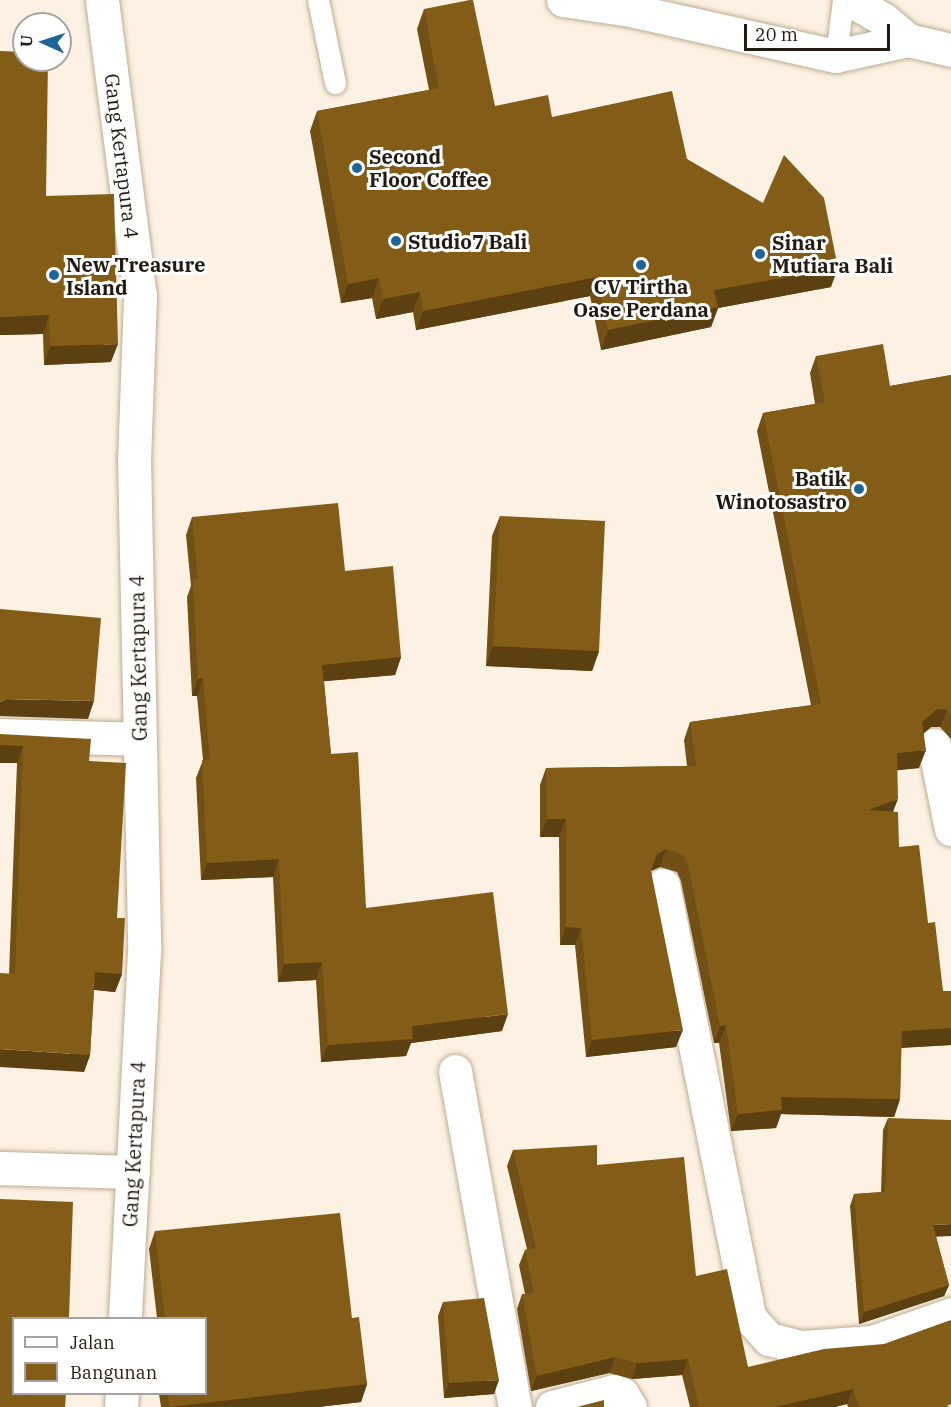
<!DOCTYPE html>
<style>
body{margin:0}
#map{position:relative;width:951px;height:1407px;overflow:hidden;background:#fcf1e2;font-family:"IBM Plex Serif",serif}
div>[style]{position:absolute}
.roads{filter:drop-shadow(0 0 2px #bdac94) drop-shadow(0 0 2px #bdac94)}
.service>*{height:21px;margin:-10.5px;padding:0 10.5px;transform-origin:10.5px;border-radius:10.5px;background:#fff}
.minor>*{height:33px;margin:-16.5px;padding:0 16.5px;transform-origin:16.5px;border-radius:16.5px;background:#fff}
.trunk>*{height:33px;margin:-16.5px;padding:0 16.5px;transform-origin:16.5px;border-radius:16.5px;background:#fff}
.wall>*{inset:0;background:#714f15}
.shaded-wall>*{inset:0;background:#5c4011}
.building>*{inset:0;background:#835c18}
.dots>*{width:16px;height:16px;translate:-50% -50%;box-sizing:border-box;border:3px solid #fff;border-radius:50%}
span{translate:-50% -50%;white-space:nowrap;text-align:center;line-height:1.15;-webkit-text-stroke:6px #fff;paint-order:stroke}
.street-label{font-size:20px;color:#211b11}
.poi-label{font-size:20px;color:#211b11;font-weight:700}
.left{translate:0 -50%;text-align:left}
.right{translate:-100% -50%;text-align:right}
.legend{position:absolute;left:12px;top:1317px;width:195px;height:78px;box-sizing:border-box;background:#fff;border:2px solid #a6a4a0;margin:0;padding:8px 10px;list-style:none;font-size:18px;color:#211b11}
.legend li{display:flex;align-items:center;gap:12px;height:30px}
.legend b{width:30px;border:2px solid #a6a4a0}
.north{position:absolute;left:12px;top:12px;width:60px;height:60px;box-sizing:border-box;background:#fff;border:2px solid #a6a4a0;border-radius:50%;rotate:273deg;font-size:16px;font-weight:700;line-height:24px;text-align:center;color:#211b11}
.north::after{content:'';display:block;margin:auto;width:21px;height:27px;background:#1d6599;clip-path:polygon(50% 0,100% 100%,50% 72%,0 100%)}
.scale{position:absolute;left:744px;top:24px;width:146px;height:27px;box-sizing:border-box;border:3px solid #211b11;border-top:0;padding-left:8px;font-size:18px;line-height:21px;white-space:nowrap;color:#211b11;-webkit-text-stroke:4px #fff;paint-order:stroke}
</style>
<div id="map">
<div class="roads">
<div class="service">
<i style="left:318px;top:0;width:85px;rotate:78.4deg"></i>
<i style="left:836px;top:56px;width:56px;rotate:-82.9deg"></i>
</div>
<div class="minor">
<i style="left:102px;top:0;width:299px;rotate:82.7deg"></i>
<i style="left:140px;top:297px;width:161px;rotate:92.1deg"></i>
<i style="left:134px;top:458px;width:494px;rotate:88.8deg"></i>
<i style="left:144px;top:952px;width:366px;rotate:93deg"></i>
<i style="left:0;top:735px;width:139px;rotate:1.6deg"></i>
<i style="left:934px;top:745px;width:86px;rotate:78.6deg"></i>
<i style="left:663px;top:885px;width:440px;rotate:78.7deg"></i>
<i style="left:749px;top:1317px;width:30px;rotate:48deg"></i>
<i style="left:769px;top:1339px;width:34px;rotate:14deg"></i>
<i style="left:802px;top:1347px;width:70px;rotate:-4.1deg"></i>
<i style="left:872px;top:1342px;width:84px;rotate:-19.5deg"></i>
<i style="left:455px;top:1071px;width:341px;rotate:79.9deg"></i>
<i style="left:0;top:1168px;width:133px;rotate:1.7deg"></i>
<i style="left:121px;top:1407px;width:13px;rotate:-86deg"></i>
<i style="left:552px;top:1407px;width:64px;rotate:-14.5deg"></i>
<i style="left:614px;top:1391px;width:9px;rotate:21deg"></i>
<i style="left:622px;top:1394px;width:15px;rotate:58deg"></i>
</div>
<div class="trunk">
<i style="left:563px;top:0;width:68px;rotate:8.5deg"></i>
<i style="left:630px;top:10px;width:211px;rotate:12.6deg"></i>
<i style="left:836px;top:56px;width:74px;rotate:-12.5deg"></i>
<i style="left:908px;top:40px;width:44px;rotate:13.1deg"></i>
<i style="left:850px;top:0;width:38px;rotate:30deg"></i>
<i style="left:883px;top:19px;width:33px;rotate:40deg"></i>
</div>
</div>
<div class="wall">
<i style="clip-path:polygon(424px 9px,495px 106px,552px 117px,687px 159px,831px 287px,718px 308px,711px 327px,601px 350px,590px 296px,416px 330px,413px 312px,376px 319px,372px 298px,341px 303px,310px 131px,317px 111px,429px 90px,417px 29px)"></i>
<i style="clip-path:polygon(0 51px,46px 196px,111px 362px,44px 365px,43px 334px,0 335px)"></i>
<i style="clip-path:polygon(816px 356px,890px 386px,951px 375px,951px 739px,940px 727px,931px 727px,924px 733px,919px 768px,897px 770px,893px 812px,899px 847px,928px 923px,943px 991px,951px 991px,951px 1045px,901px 1048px,900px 1099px,894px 1117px,781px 1114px,776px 1128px,731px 1131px,719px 1043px,714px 1043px,681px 881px,677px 872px,660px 867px,651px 871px,676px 1047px,586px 1057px,575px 945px,560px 945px,559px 837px,540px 837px,540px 785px,546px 768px,687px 766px,684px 740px,690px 722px,811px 705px,757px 431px,763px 413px,815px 404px,810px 373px)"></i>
<i style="clip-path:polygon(500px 516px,599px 651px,592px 671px,486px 666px,492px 536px)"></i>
<i style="clip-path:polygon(192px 517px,345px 571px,401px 657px,395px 675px,324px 681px,331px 754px,366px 908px,502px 1031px,411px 1043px,406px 1056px,321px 1062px,316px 980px,278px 982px,273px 877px,201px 880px,196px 778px,203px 760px,197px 696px,192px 696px,187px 597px,191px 586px,186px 535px)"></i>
<i style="clip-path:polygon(0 734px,89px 761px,117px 918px,122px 974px,115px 992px,94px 990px,90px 1055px,84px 1072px,9px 974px,17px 763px,0 763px)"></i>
<i style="clip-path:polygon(888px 1118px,936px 1237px,949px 1285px,944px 1296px,859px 1324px,850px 1206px,854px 1194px,881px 1192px,883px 1130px)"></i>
<i style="clip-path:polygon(513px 1150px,597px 1165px,696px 1276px,748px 1367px,951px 1407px,848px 1407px,847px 1404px,835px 1407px,690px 1407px,682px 1375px,632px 1379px,609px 1373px,531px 1391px,517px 1309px,522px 1294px,525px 1294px,519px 1265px,525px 1250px,527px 1249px,507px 1166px)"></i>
<i style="clip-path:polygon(155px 1231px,352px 1318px,367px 1384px,361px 1402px,318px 1407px,161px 1407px,159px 1394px,206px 1394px,206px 1318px,157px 1318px,149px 1249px)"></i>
<i style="clip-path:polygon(443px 1302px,494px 1394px,444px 1398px,438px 1316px)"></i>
</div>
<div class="shaded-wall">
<i style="clip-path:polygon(838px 268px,831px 287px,718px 308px,711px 327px,601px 350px,608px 330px,714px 290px)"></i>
<i style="clip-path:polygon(597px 277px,590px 296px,416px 330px,423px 311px)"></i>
<i style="clip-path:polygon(379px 278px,372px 298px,341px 303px,348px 284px)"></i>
<i style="clip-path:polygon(420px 292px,413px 312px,376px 319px,383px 299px)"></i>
<i style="clip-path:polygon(49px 315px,43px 334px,0 335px,0 317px)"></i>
<i style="clip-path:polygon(118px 344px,111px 362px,44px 365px,50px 346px)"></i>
<i style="clip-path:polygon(493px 646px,599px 651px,592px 671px,486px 666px)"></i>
<i style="clip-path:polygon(401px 657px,395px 675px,316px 682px,322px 665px)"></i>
<i style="clip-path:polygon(203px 678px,197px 696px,192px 696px,198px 679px)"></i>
<i style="clip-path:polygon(6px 699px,94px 701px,88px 719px,0 716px,0 702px)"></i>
<i style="clip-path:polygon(937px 709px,947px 710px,940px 727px,931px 727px,916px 740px,922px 722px)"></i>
<i style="clip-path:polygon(0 745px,23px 746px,17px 763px,0 763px)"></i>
<i style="clip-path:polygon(926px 750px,919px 768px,890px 771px,897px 753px)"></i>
<i style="clip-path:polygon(898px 799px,891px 817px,868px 810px)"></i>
<i style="clip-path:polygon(547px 819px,566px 819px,559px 837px,540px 837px)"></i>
<i style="clip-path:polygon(666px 849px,660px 867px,650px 871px,657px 854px)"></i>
<i style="clip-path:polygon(279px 859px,273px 877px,201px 880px,207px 863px)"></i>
<i style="clip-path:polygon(566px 927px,581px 928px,575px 945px,560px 945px)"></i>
<i style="clip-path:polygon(322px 962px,316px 980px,278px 982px,284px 964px)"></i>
<i style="clip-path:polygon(95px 972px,122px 974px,115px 992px,88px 989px)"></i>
<i style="clip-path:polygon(508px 1014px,502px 1031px,411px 1043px,406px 1056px,321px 1062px,328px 1045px,412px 1026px)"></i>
<i style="clip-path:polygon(726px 1025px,719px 1043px,714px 1043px,720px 1026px)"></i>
<i style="clip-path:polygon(951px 1028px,951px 1045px,895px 1048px,902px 1031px)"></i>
<i style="clip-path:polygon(683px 1030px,676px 1047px,586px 1057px,592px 1040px)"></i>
<i style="clip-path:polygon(0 1049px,90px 1055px,84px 1072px,0 1067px)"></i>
<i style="clip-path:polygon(781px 1097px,900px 1099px,894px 1117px,781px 1114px,776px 1128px,731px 1131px,738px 1114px)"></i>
<i style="clip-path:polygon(951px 1224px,951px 1236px,929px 1237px,933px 1225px)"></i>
<i style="clip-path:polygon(949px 1285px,944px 1296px,859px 1324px,864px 1312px)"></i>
<i style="clip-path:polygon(615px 1357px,609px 1373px,531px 1391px,537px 1376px)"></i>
<i style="clip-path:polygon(688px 1359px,682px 1375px,632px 1379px,637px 1363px)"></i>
<i style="clip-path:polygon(499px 1380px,494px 1394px,444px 1398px,449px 1383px)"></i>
<i style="clip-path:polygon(367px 1384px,361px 1402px,318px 1407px,169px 1407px)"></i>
<i style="clip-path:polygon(853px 1389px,847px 1404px,835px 1407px,775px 1407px)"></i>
</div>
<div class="building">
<i style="clip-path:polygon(470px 0,473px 0,495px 106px,548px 95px,552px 117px,672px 91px,687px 159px,763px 203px,784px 155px,824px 198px,838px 268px,714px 290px,718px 307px,608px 330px,597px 277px,423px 311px,420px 292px,383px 299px,379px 278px,348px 284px,317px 111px,439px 88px,424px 9px)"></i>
<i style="clip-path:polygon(0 51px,24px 52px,24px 60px,48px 60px,46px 196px,114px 194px,118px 344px,50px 346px,49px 315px,0 317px)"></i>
<i style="clip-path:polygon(883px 344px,890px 386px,951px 375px,951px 715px,947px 710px,937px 709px,922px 722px,926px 750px,897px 753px,898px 799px,868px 810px,898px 812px,899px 847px,919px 845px,928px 923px,935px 922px,943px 991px,951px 991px,951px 1028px,902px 1031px,900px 1099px,781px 1097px,782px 1110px,738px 1114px,726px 1025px,720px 1026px,688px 864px,683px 855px,666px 849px,657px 854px,651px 871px,683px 1030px,592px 1040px,581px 928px,566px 927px,566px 819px,547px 819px,546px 768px,696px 766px,690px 722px,821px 704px,763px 413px,825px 402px,816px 356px)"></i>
<i style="clip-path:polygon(338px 503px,345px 571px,393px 566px,401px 657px,322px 665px,331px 754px,358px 752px,366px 908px,493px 892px,508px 1014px,412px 1026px,413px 1039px,328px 1045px,322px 962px,284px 964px,279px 859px,207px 863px,202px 760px,210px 760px,203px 678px,198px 679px,193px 579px,198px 579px,192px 517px)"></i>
<i style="clip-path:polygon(500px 516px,605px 521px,599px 651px,493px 646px)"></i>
<i style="clip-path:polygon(0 609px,101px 618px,94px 701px,6px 699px,0 702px)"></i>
<i style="clip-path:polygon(0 734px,91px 739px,89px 761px,126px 763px,117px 918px,125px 918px,122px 974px,95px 972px,90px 1055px,0 1049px,0 973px,15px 974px,23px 746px,0 745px)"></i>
<i style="clip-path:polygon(888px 1118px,951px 1120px,951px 1224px,933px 1225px,949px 1285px,864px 1312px,854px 1194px,885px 1192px)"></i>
<i style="clip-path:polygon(597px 1145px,597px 1165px,684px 1157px,696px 1276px,727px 1269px,748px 1367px,824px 1349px,884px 1344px,951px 1320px,951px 1404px,944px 1407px,859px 1407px,853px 1389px,775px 1407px,699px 1407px,688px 1359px,637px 1363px,615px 1357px,537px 1376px,522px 1294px,534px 1293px,525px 1250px,536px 1248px,513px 1150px)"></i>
<i style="clip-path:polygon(0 1199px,73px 1202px,69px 1318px,14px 1318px,14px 1394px,66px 1394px,65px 1407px,0 1407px)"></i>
<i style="clip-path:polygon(340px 1213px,352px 1318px,359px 1317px,367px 1384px,169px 1407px,168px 1394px,206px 1394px,206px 1318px,165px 1318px,155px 1231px)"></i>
<i style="clip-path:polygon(484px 1298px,499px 1380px,449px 1383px,443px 1302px)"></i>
<i style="clip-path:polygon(604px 1400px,604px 1407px,577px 1407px)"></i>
</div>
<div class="dots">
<i style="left:357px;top:168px;background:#1d6599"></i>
<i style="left:396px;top:241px;background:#1d6599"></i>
<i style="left:760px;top:254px;background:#1d6599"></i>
<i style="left:641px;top:265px;background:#1d6599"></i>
<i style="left:54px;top:275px;background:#1d6599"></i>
<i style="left:859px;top:489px;background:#1d6599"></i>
</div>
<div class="street-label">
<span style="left:122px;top:156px;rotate:83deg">Gang Kertapura 4</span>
<span style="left:138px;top:658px;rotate:-91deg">Gang Kertapura 4</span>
<span style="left:134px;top:1144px;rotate:-87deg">Gang Kertapura 4</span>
</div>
<div class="poi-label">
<span class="left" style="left:369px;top:168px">Second<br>Floor Coffee</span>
<span class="left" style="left:408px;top:241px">Studio7 Bali</span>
<span class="left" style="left:772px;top:254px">Sinar<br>Mutiara Bali</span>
<span class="left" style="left:66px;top:276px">New Treasure<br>Island</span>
<span style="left:641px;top:298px">CV Tirtha<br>Oase Perdana</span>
<span class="right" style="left:847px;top:490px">Batik<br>Winotosastro</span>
</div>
<ul class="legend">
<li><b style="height:8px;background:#fff"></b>Jalan</li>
<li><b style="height:16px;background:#835c18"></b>Bangunan</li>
</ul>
<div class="north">U</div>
<div class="scale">20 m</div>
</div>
